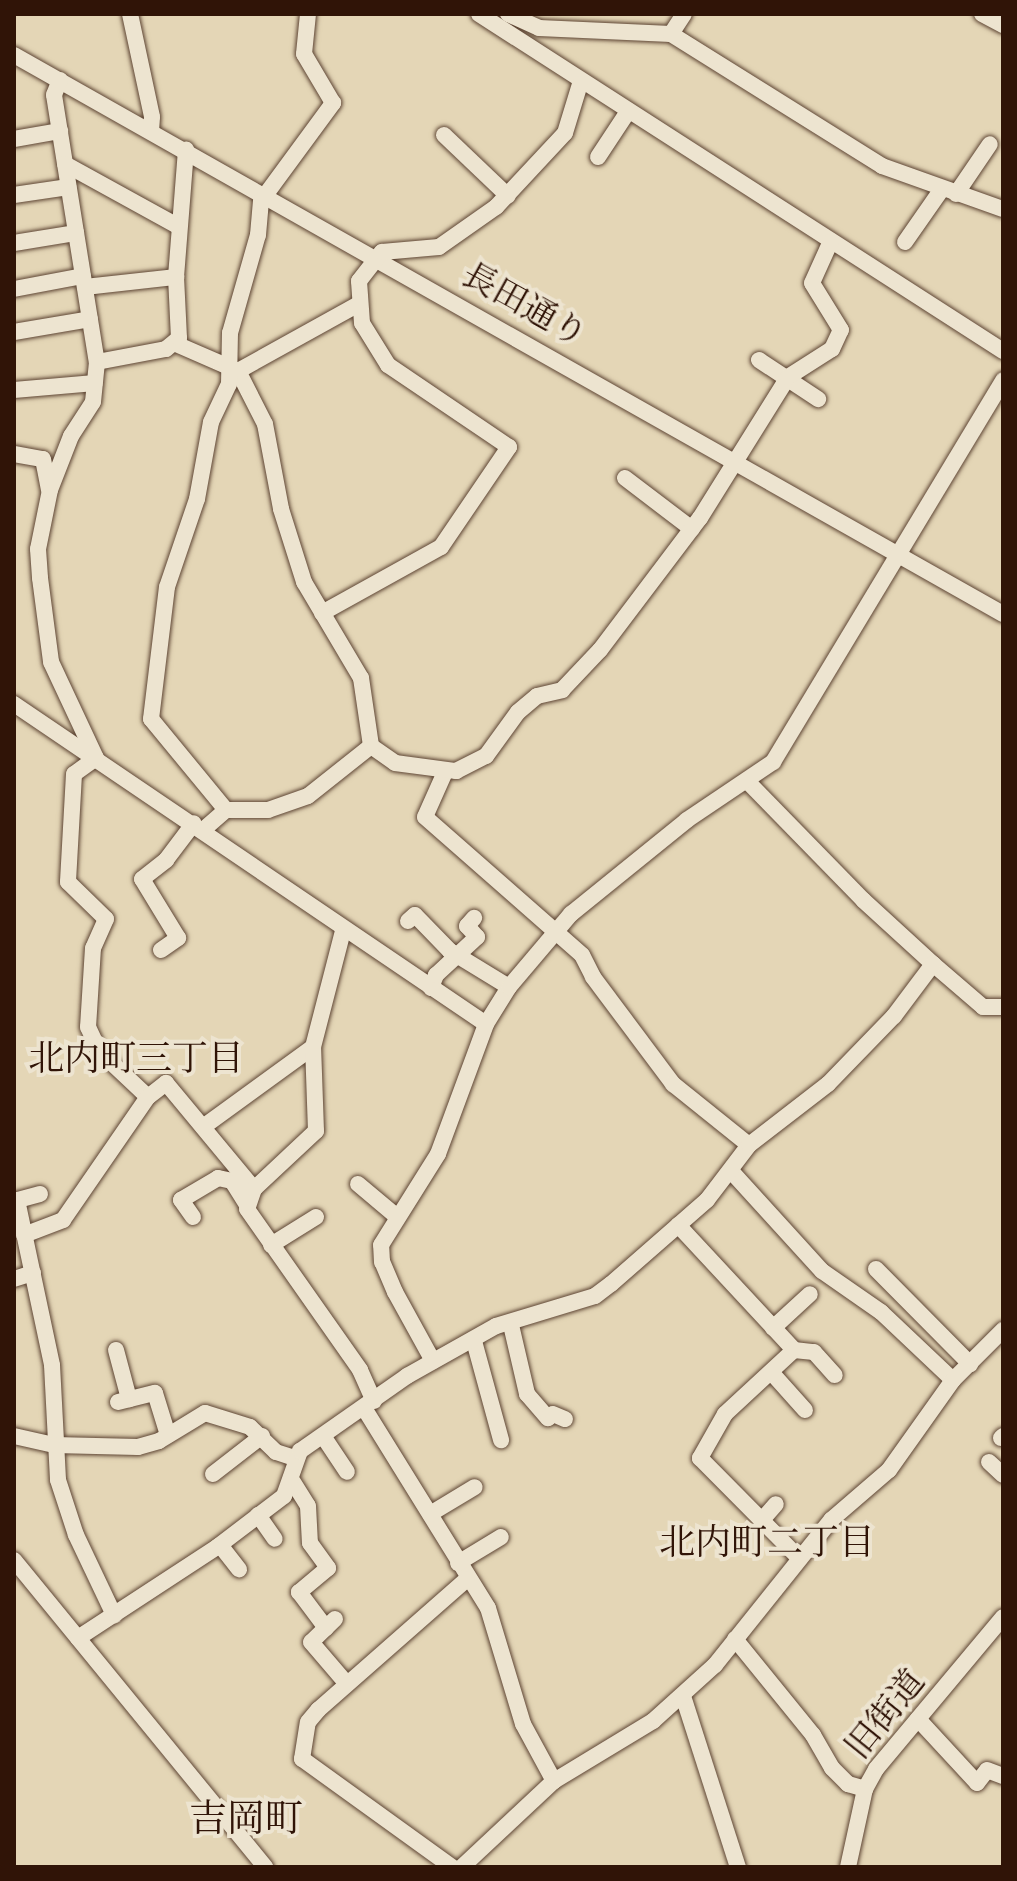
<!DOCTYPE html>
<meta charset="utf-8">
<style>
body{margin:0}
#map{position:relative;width:1017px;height:1881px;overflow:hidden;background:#e4d6b6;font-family:"IM FELL DW Pica","Noto Serif JP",serif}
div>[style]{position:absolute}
.roads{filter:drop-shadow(0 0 2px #5d4433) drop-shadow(0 0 2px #5d4433)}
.minor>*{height:16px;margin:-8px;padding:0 8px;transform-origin:8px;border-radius:8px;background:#ede4d0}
span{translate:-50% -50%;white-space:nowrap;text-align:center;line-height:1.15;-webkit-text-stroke:8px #ede4d0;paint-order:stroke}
.street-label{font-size:34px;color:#301407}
.neighbourhood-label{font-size:36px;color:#301407}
.quarter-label{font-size:38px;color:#301407}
.frame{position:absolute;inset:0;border:16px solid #301407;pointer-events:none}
</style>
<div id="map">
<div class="roads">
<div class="minor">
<i style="left:130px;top:14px;width:105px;rotate:77.9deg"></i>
<i style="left:152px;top:117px;width:13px;rotate:94deg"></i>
<i style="left:479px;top:14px;width:623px;rotate:32.75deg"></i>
<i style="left:508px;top:14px;width:34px;rotate:24deg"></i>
<i style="left:539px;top:28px;width:132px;rotate:2.6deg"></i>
<i style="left:671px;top:34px;width:249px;rotate:32deg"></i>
<i style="left:882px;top:166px;width:128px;rotate:19.6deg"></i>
<i style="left:982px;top:14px;width:24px;rotate:28deg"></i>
<i style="left:671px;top:34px;width:24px;rotate:-57deg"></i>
<i style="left:14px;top:55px;width:1136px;rotate:29.48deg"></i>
<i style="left:60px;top:80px;width:16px;rotate:112deg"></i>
<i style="left:54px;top:95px;width:270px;rotate:80.9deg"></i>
<i style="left:97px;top:362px;width:40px;rotate:95.7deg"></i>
<i style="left:93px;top:402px;width:40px;rotate:122.9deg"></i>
<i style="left:71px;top:436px;width:58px;rotate:111.3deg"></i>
<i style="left:50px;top:490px;width:60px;rotate:101.5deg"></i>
<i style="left:38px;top:549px;width:29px;rotate:86deg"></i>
<i style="left:40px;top:578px;width:85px;rotate:82.5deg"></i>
<i style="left:51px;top:662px;width:106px;rotate:64.9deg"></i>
<i style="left:96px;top:758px;width:27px;rotate:144deg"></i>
<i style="left:74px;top:774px;width:108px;rotate:93.2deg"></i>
<i style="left:68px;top:882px;width:53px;rotate:44.2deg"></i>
<i style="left:106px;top:919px;width:32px;rotate:114deg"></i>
<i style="left:93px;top:948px;width:79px;rotate:93.6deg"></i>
<i style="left:88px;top:1027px;width:26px;rotate:65deg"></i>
<i style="left:99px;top:1051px;width:67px;rotate:43.2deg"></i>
<i style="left:444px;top:135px;width:88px;rotate:43.6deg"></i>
<i style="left:14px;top:139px;width:47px;rotate:-9.9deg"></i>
<i style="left:598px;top:157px;width:53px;rotate:-56.6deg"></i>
<i style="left:65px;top:164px;width:129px;rotate:28.8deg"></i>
<i style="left:956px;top:194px;width:60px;rotate:-55.8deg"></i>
<i style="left:14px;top:195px;width:55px;rotate:-8.4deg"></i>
<i style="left:905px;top:242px;width:65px;rotate:-55.1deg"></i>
<i style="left:14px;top:243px;width:63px;rotate:-9.2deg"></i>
<i style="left:85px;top:287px;width:92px;rotate:-6.3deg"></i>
<i style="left:14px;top:289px;width:70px;rotate:-10.7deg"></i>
<i style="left:14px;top:332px;width:77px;rotate:-9.7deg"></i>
<i style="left:176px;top:344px;width:68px;rotate:23.5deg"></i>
<i style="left:238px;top:371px;width:136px;rotate:-29deg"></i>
<i style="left:759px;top:360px;width:71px;rotate:33.5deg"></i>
<i style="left:97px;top:362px;width:70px;rotate:-10.7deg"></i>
<i style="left:166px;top:349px;width:17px;rotate:-40deg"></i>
<i style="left:179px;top:338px;width:61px;rotate:-92.8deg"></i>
<i style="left:176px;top:277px;width:128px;rotate:-85.5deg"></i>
<i style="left:238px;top:371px;width:59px;rotate:63deg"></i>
<i style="left:265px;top:424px;width:86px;rotate:79.3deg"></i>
<i style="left:281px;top:509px;width:77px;rotate:72.5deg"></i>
<i style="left:304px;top:582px;width:112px;rotate:59.3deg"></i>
<i style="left:361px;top:678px;width:69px;rotate:81.6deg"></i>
<i style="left:14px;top:390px;width:81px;rotate:-4.9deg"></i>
<i style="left:14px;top:454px;width:29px;rotate:10deg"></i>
<i style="left:43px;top:459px;width:31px;rotate:79deg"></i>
<i style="left:625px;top:478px;width:84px;rotate:37.3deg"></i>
<i style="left:322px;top:613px;width:136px;rotate:-29deg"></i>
<i style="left:441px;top:547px;width:121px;rotate:-55.8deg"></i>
<i style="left:509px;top:447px;width:146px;rotate:-145.9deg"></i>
<i style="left:388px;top:365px;width:49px;rotate:-121.8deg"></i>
<i style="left:362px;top:323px;width:42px;rotate:-94.1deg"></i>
<i style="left:359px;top:281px;width:37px;rotate:-52deg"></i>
<i style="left:382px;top:252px;width:57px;rotate:-5deg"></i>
<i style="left:439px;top:247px;width:70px;rotate:-35.1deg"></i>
<i style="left:496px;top:207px;width:101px;rotate:-47deg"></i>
<i style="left:565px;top:133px;width:51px;rotate:-73deg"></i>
<i style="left:14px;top:704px;width:570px;rotate:34.14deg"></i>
<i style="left:445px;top:772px;width:49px;rotate:114deg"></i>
<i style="left:425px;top:817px;width:209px;rotate:41.3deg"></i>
<i style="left:582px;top:955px;width:25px;rotate:63deg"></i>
<i style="left:593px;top:977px;width:134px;rotate:53.2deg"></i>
<i style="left:673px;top:1084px;width:97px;rotate:38.8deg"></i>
<i style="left:747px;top:781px;width:166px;rotate:45.7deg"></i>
<i style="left:863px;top:900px;width:95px;rotate:42.4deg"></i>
<i style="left:933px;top:964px;width:66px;rotate:40.7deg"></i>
<i style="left:983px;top:1007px;width:20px"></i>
<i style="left:226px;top:810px;width:118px;rotate:-129.5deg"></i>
<i style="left:151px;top:719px;width:133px;rotate:-83.1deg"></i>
<i style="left:167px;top:587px;width:93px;rotate:-71.2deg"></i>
<i style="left:197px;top:499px;width:78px;rotate:-79.7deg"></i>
<i style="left:211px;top:422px;width:42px;rotate:-64.7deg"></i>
<i style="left:229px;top:384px;width:51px;rotate:-88.9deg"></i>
<i style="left:230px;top:333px;width:102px;rotate:-74.1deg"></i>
<i style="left:258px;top:235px;width:34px;rotate:-85deg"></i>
<i style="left:261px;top:201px;width:122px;rotate:-53.7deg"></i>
<i style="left:333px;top:103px;width:57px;rotate:-120.6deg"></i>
<i style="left:304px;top:54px;width:40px;rotate:-84.3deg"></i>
<i style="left:203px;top:830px;width:30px;rotate:-41deg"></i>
<i style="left:226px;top:810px;width:42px"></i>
<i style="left:268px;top:810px;width:42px;rotate:-19.3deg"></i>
<i style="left:308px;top:796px;width:80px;rotate:-38.4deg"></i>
<i style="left:371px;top:746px;width:29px;rotate:35deg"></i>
<i style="left:395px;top:763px;width:62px;rotate:7.5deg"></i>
<i style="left:456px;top:771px;width:34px;rotate:-27deg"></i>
<i style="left:486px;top:756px;width:54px;rotate:-54deg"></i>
<i style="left:518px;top:712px;width:25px;rotate:-40deg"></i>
<i style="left:537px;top:696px;width:26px;rotate:-13deg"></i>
<i style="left:562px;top:690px;width:55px;rotate:-46.5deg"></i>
<i style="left:600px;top:650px;width:166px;rotate:-52.9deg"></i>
<i style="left:700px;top:518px;width:166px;rotate:-58deg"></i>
<i style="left:788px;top:377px;width:52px;rotate:-32.5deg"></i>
<i style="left:832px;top:349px;width:21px;rotate:-65deg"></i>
<i style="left:841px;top:330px;width:55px;rotate:-121.7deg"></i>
<i style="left:812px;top:283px;width:46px;rotate:-65.7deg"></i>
<i style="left:408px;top:921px;width:9px;rotate:-41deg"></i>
<i style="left:415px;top:915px;width:50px;rotate:45.8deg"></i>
<i style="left:450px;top:951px;width:69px;rotate:31.4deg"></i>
<i style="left:161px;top:950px;width:21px;rotate:-35deg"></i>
<i style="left:178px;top:938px;width:69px;rotate:-121.4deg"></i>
<i style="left:142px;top:879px;width:31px;rotate:-38deg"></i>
<i style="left:166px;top:860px;width:46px;rotate:-52.9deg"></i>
<i style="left:431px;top:988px;width:14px;rotate:-69deg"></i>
<i style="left:436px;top:975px;width:56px;rotate:-42.8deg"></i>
<i style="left:477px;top:937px;width:15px;rotate:-132deg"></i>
<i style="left:467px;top:926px;width:11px;rotate:-49deg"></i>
<i style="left:203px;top:1127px;width:136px;rotate:-36deg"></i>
<i style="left:313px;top:1047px;width:120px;rotate:-75.5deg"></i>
<i style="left:731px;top:1171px;width:135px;rotate:47.7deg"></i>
<i style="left:822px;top:1271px;width:72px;rotate:34.8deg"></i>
<i style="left:881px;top:1312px;width:99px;rotate:43.4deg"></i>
<i style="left:358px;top:1184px;width:50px;rotate:40.1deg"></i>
<i style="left:254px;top:1189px;width:21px;rotate:109deg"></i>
<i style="left:247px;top:1209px;width:197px;rotate:54.9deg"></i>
<i style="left:360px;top:1370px;width:34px;rotate:66deg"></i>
<i style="left:40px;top:1194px;width:24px;rotate:165deg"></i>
<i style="left:17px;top:1200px;width:169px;rotate:78deg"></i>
<i style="left:52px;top:1365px;width:115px;rotate:87deg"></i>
<i style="left:58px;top:1480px;width:58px;rotate:71.9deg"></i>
<i style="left:76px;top:1535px;width:89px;rotate:64.6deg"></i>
<i style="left:193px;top:1217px;width:21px;rotate:-125deg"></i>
<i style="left:181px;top:1200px;width:43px;rotate:-30.7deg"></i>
<i style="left:218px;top:1178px;width:14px;rotate:12deg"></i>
<i style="left:232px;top:1181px;width:26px;rotate:58deg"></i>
<i style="left:678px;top:1225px;width:171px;rotate:47.1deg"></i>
<i style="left:794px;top:1350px;width:94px;rotate:137.2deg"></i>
<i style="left:725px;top:1414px;width:51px;rotate:119.6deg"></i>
<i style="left:700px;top:1458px;width:141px;rotate:45.3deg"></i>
<i style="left:24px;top:1235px;width:42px;rotate:-21deg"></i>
<i style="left:63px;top:1220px;width:150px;rotate:-55.4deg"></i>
<i style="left:148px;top:1097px;width:23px;rotate:-38deg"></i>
<i style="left:166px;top:1083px;width:138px;rotate:50.3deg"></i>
<i style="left:254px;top:1189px;width:85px;rotate:-43.1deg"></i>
<i style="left:316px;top:1131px;width:84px;rotate:-92deg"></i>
<i style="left:271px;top:1245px;width:53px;rotate:-31.9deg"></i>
<i style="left:876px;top:1269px;width:134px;rotate:45.3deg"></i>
<i style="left:14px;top:1279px;width:20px;rotate:-18deg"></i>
<i style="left:511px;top:1325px;width:71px;rotate:76.9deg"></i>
<i style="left:527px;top:1394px;width:32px;rotate:49deg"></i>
<i style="left:548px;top:1418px;width:6px;rotate:-39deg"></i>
<i style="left:553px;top:1414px;width:13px;rotate:23deg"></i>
<i style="left:773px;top:1328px;width:50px;rotate:-42.6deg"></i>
<i style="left:474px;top:1341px;width:103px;rotate:74.7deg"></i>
<i style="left:116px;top:1350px;width:51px;rotate:75.1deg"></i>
<i style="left:794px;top:1350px;width:20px;rotate:6deg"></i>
<i style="left:814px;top:1352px;width:31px;rotate:48deg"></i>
<i style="left:433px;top:1361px;width:79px;rotate:-118.8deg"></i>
<i style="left:395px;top:1292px;width:33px;rotate:-113deg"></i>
<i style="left:382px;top:1262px;width:17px;rotate:-93deg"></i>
<i style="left:381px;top:1245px;width:107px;rotate:-57.9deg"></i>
<i style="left:438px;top:1154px;width:139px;rotate:-69.7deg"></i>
<i style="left:486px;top:1024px;width:44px;rotate:-58.1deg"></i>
<i style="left:509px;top:987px;width:96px;rotate:-49.7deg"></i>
<i style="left:571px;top:914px;width:149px;rotate:-39deg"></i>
<i style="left:687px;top:820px;width:104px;rotate:-34deg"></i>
<i style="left:773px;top:762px;width:446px;rotate:-58.9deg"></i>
<i style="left:771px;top:1372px;width:51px;rotate:48.2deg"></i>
<i style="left:118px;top:1402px;width:38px;rotate:-14deg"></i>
<i style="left:155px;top:1393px;width:44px;rotate:72.8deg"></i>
<i style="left:364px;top:1408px;width:235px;rotate:58.2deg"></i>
<i style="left:488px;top:1608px;width:121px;rotate:73.2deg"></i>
<i style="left:523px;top:1724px;width:65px;rotate:61.5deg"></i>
<i style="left:14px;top:1436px;width:41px;rotate:12.7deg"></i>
<i style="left:54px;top:1445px;width:84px;rotate:1.4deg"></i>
<i style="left:138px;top:1447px;width:22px;rotate:-16deg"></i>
<i style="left:159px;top:1441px;width:54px;rotate:-31.3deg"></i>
<i style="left:205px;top:1413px;width:47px;rotate:17.3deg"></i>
<i style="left:250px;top:1427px;width:36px;rotate:44deg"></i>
<i style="left:276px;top:1452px;width:19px;rotate:18deg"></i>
<i style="left:323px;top:1436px;width:43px;rotate:56.3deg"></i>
<i style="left:1001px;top:1438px;width:3px;rotate:-45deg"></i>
<i style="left:989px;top:1462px;width:19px;rotate:43deg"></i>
<i style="left:213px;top:1474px;width:62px;rotate:-37.8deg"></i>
<i style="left:293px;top:1482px;width:28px;rotate:58deg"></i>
<i style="left:308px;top:1506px;width:37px;rotate:87deg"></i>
<i style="left:310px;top:1543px;width:31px;rotate:54deg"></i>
<i style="left:328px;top:1568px;width:38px;rotate:140deg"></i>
<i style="left:299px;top:1592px;width:45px;rotate:53.1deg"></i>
<i style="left:430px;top:1514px;width:52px;rotate:-31deg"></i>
<i style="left:258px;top:1515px;width:29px;rotate:55deg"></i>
<i style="left:762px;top:1520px;width:21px;rotate:-49deg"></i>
<i style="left:220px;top:1545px;width:31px;rotate:52deg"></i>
<i style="left:14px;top:1560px;width:397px;rotate:50.7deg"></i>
<i style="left:458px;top:1563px;width:50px;rotate:-31.2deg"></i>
<i style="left:335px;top:1619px;width:33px;rotate:136deg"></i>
<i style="left:311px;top:1642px;width:55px;rotate:49.4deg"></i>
<i style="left:78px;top:1638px;width:166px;rotate:-33.2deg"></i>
<i style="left:217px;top:1547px;width:84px;rotate:-37.3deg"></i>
<i style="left:284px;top:1496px;width:48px;rotate:-70.4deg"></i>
<i style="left:300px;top:1451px;width:131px;rotate:-35deg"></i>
<i style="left:407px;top:1376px;width:102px;rotate:-29.3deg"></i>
<i style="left:496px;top:1326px;width:103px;rotate:-16.9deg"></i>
<i style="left:595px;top:1296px;width:20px;rotate:-37deg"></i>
<i style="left:611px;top:1284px;width:128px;rotate:-41.2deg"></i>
<i style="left:707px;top:1200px;width:69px;rotate:-52.6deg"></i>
<i style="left:749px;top:1145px;width:100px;rotate:-37.7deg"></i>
<i style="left:828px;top:1084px;width:95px;rotate:-45.9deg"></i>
<i style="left:894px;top:1016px;width:65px;rotate:-53.1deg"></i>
<i style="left:735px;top:1639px;width:124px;rotate:50.9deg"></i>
<i style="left:813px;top:1735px;width:38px;rotate:60deg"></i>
<i style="left:832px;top:1768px;width:23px;rotate:45deg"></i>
<i style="left:848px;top:1784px;width:18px;rotate:16deg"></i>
<i style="left:683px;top:1696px;width:180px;rotate:72.2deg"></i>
<i style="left:918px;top:1719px;width:87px;rotate:47.3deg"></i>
<i style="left:977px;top:1783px;width:16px;rotate:-52deg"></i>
<i style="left:987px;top:1770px;width:17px;rotate:21deg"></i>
<i style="left:452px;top:1867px;width:185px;rotate:-144.2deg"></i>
<i style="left:302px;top:1759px;width:37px;rotate:-81deg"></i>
<i style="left:308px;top:1722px;width:16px;rotate:-50deg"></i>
<i style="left:318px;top:1710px;width:198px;rotate:-41.3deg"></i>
<i style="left:462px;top:1867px;width:126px;rotate:-43.1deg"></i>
<i style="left:554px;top:1781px;width:116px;rotate:-31.2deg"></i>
<i style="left:653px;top:1721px;width:84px;rotate:-42.1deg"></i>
<i style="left:715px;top:1665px;width:186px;rotate:-51.3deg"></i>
<i style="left:831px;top:1520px;width:77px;rotate:-40.8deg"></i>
<i style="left:889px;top:1470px;width:110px;rotate:-54.6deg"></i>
<i style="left:953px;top:1380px;width:71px;rotate:-45deg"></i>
<i style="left:848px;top:1867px;width:80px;rotate:-77.7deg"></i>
<i style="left:865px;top:1789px;width:23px;rotate:-61deg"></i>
<i style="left:876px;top:1769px;width:198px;rotate:-50.1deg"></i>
</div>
</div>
<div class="street-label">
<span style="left:524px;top:306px;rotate:29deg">長田通り</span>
<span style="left:886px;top:1715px;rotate:-51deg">旧街道</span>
</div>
<div class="neighbourhood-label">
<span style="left:136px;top:1060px">北内町三丁目</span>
<span style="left:767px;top:1544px">北内町二丁目</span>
</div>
<div class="quarter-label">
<span style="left:246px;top:1821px">吉岡町</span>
</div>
<div class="frame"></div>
</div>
